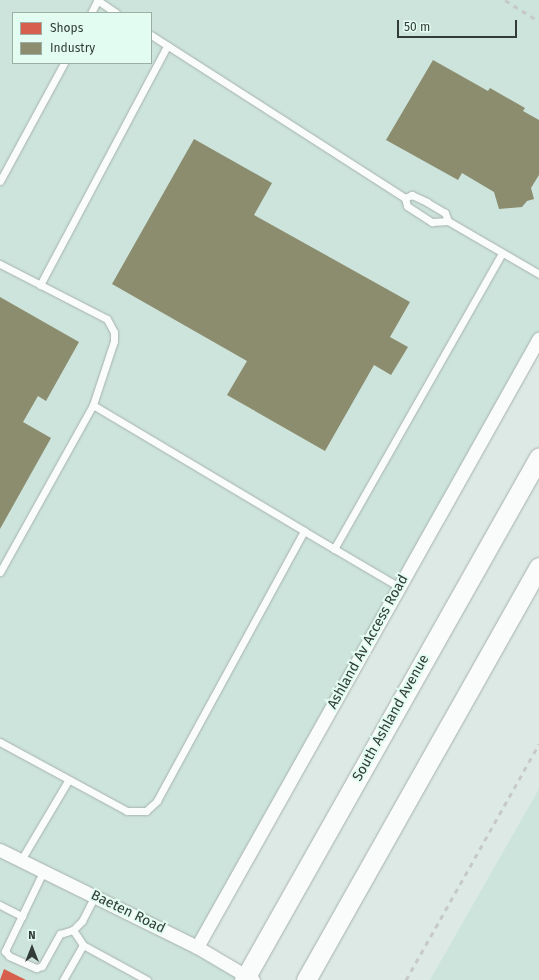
<!DOCTYPE html>
<style>
body{margin:0}
#map{position:relative;width:539px;height:980px;overflow:hidden;background:#dce9e4;font-family:"Fira Sans",sans-serif}
div>[style]{position:absolute}
.built>*{inset:0;background:#cce4db}
.shops>*{inset:0;background:#d6604d}
.industry>*{inset:0;background:#8c8c6e}
.roads{filter:drop-shadow(0 0 1px #a7b1ad) drop-shadow(0 0 1px #a7b1ad)}
.service>*{height:7px;margin:-3.5px;padding:0 3.5px;transform-origin:3.5px;border-radius:3.5px;background:#fafcfb}
.minor>*{height:13px;margin:-6.5px;padding:0 6.5px;transform-origin:6.5px;border-radius:6.5px;background:#fafcfb}
.secondary>*{height:19px;margin:-9.5px;padding:0 9.5px;transform-origin:9.5px;border-radius:9.5px;background:#fafcfb}
.rail>*{height:3px;margin-top:-1.5px;transform-origin:0;background:repeating-linear-gradient(90deg,#c6c9c8 0 5px,transparent 0 10px)}
span{translate:-50% -50%;white-space:nowrap;text-align:center;line-height:1.15;-webkit-text-stroke:4px #e3fcf2;paint-order:stroke}
.street-label{font-size:14px;color:#313b37}
.legend{position:absolute;left:12px;top:12px;width:140px;height:52px;box-sizing:border-box;background:#e3fcf2;border:1px solid #9cafa7;margin:0;padding:5px 7px;list-style:none;font-size:12px;color:#313b37}
.legend li{display:flex;align-items:center;gap:8px;height:20px}
.legend b{width:20px;border:1px solid #9cafa7}
.north{position:absolute;left:12px;top:928px;width:40px;height:40px;-webkit-text-stroke:3px #e3fcf2;paint-order:stroke;rotate:0deg;font-size:11px;font-weight:700;line-height:16px;text-align:center;color:#313b37}
.north::after{content:'';display:block;margin:auto;width:14px;height:18px;background:#313b37;clip-path:polygon(50% 0,100% 100%,50% 72%,0 100%)}
.scale{position:absolute;left:397px;top:20px;width:120px;height:18px;box-sizing:border-box;border:2px solid #313b37;border-top:0;padding-left:5px;font-size:12px;line-height:14px;white-space:nowrap;color:#313b37;-webkit-text-stroke:3px #e3fcf2;paint-order:stroke}
</style>
<div id="map">
<div class="built">
<i style="clip-path:polygon(evenodd,0 0,539px 0,539px 338px,197px 946px,244px 980px,0 980px,0 0,13px 13px,151px 13px,151px 63px,13px 63px,13px 13px)"></i>
<i style="clip-path:polygon(539px 789px,539px 980px,430px 980px)"></i>
</div>
<div class="shops">
<i style="clip-path:polygon(4px 969px,26px 980px,0 980px)"></i>
</div>
<div class="industry">
<i style="clip-path:polygon(433px 60px,488px 91px,490px 88px,525px 108px,523px 111px,539px 120px,539px 175px,531px 188px,534px 199px,527px 201px,522px 207px,499px 209px,494px 192px,462px 173px,458px 180px,386px 140px)"></i>
<i style="clip-path:polygon(194px 139px,272px 183px,254px 215px,410px 302px,390px 337px,408px 347px,391px 375px,374px 365px,325px 451px,227px 395px,247px 361px,112px 284px)"></i>
<i style="clip-path:polygon(0 297px,79px 342px,46px 401px,38px 396px,23px 422px,51px 438px,0 529px)"></i>
</div>
<div class="roads">
<div class="service">
<i style="left:97px;top:0;width:23px;rotate:34deg"></i>
<i style="left:91px;top:13px;width:13px;rotate:-63deg"></i>
<i style="left:151px;top:35px;width:302px;rotate:32.7deg"></i>
<i style="left:0;top:181px;width:134px;rotate:-61.5deg"></i>
<i style="left:448px;top:221px;width:9px;rotate:-111deg"></i>
<i style="left:445px;top:213px;width:21px;rotate:-149deg"></i>
<i style="left:427px;top:202px;width:17px;rotate:-155deg"></i>
<i style="left:412px;top:195px;width:8px;rotate:157deg"></i>
<i style="left:405px;top:198px;width:8px;rotate:76deg"></i>
<i style="left:407px;top:206px;width:30px;rotate:33deg"></i>
<i style="left:432px;top:222px;width:16px;rotate:-4deg"></i>
<i style="left:448px;top:221px;width:105px;rotate:30.2deg"></i>
<i style="left:0;top:264px;width:120px;rotate:27.2deg"></i>
<i style="left:107px;top:319px;width:15px;rotate:62deg"></i>
<i style="left:114px;top:332px;width:9px;rotate:90deg"></i>
<i style="left:114px;top:341px;width:67px;rotate:108.2deg"></i>
<i style="left:40px;top:285px;width:271px;rotate:-62deg"></i>
<i style="left:304px;top:531px;width:110px;rotate:30.5deg"></i>
<i style="left:334px;top:549px;width:340px;rotate:-60.4deg"></i>
<i style="left:0;top:572px;width:191px;rotate:-60.9deg"></i>
<i style="left:93px;top:405px;width:246px;rotate:30.8deg"></i>
<i style="left:304px;top:531px;width:307px;rotate:118.6deg"></i>
<i style="left:157px;top:801px;width:15px;rotate:138deg"></i>
<i style="left:146px;top:811px;width:19px;rotate:180deg"></i>
<i style="left:127px;top:811px;width:145px;rotate:-151.5deg"></i>
<i style="left:21px;top:860px;width:92px;rotate:-59.3deg"></i>
<i style="left:43px;top:872px;width:88px;rotate:115.7deg"></i>
<i style="left:5px;top:951px;width:6px;rotate:51deg"></i>
<i style="left:9px;top:956px;width:30px;rotate:24deg"></i>
<i style="left:36px;top:968px;width:6px;rotate:-18deg"></i>
<i style="left:42px;top:966px;width:37px;rotate:-61deg"></i>
<i style="left:60px;top:934px;width:14px;rotate:-17deg"></i>
<i style="left:73px;top:930px;width:13px;rotate:-45deg"></i>
<i style="left:82px;top:921px;width:28px;rotate:-63deg"></i>
<i style="left:0;top:905px;width:25px;rotate:27deg"></i>
<i style="left:73px;top:930px;width:18px;rotate:56deg"></i>
<i style="left:83px;top:945px;width:73px;rotate:28.7deg"></i>
<i style="left:63px;top:980px;width:40px;rotate:-60.3deg"></i>
</div>
<div class="minor">
<i style="left:0;top:850px;width:220px;rotate:26.2deg"></i>
<i style="left:197px;top:947px;width:65px;rotate:30.5deg"></i>
<i style="left:197px;top:947px;width:698px;rotate:-60.68deg"></i>
</div>
<div class="secondary">
<i style="left:244px;top:980px;width:600px;rotate:-60.57deg"></i>
<i style="left:306px;top:980px;width:474px;rotate:-60.6deg"></i>
</div>
</div>
<div class="rail">
<i style="left:505px;top:0;width:40px;rotate:32deg"></i>
<i style="left:406px;top:980px;width:271px;rotate:-60.6deg"></i>
</div>
<div class="street-label">
<span style="left:368px;top:642px;rotate:-61deg">Ashland Av Access Road</span>
<span style="left:391px;top:718px;rotate:-61deg">South Ashland Avenue</span>
<span style="left:128px;top:912px;rotate:26deg">Baeten Road</span>
</div>
<ul class="legend">
<li><b style="height:11px;background:#d6604d"></b>Shops</li>
<li><b style="height:11px;background:#8c8c6e"></b>Industry</li>
</ul>
<div class="north">N</div>
<div class="scale">50 m</div>
</div>
